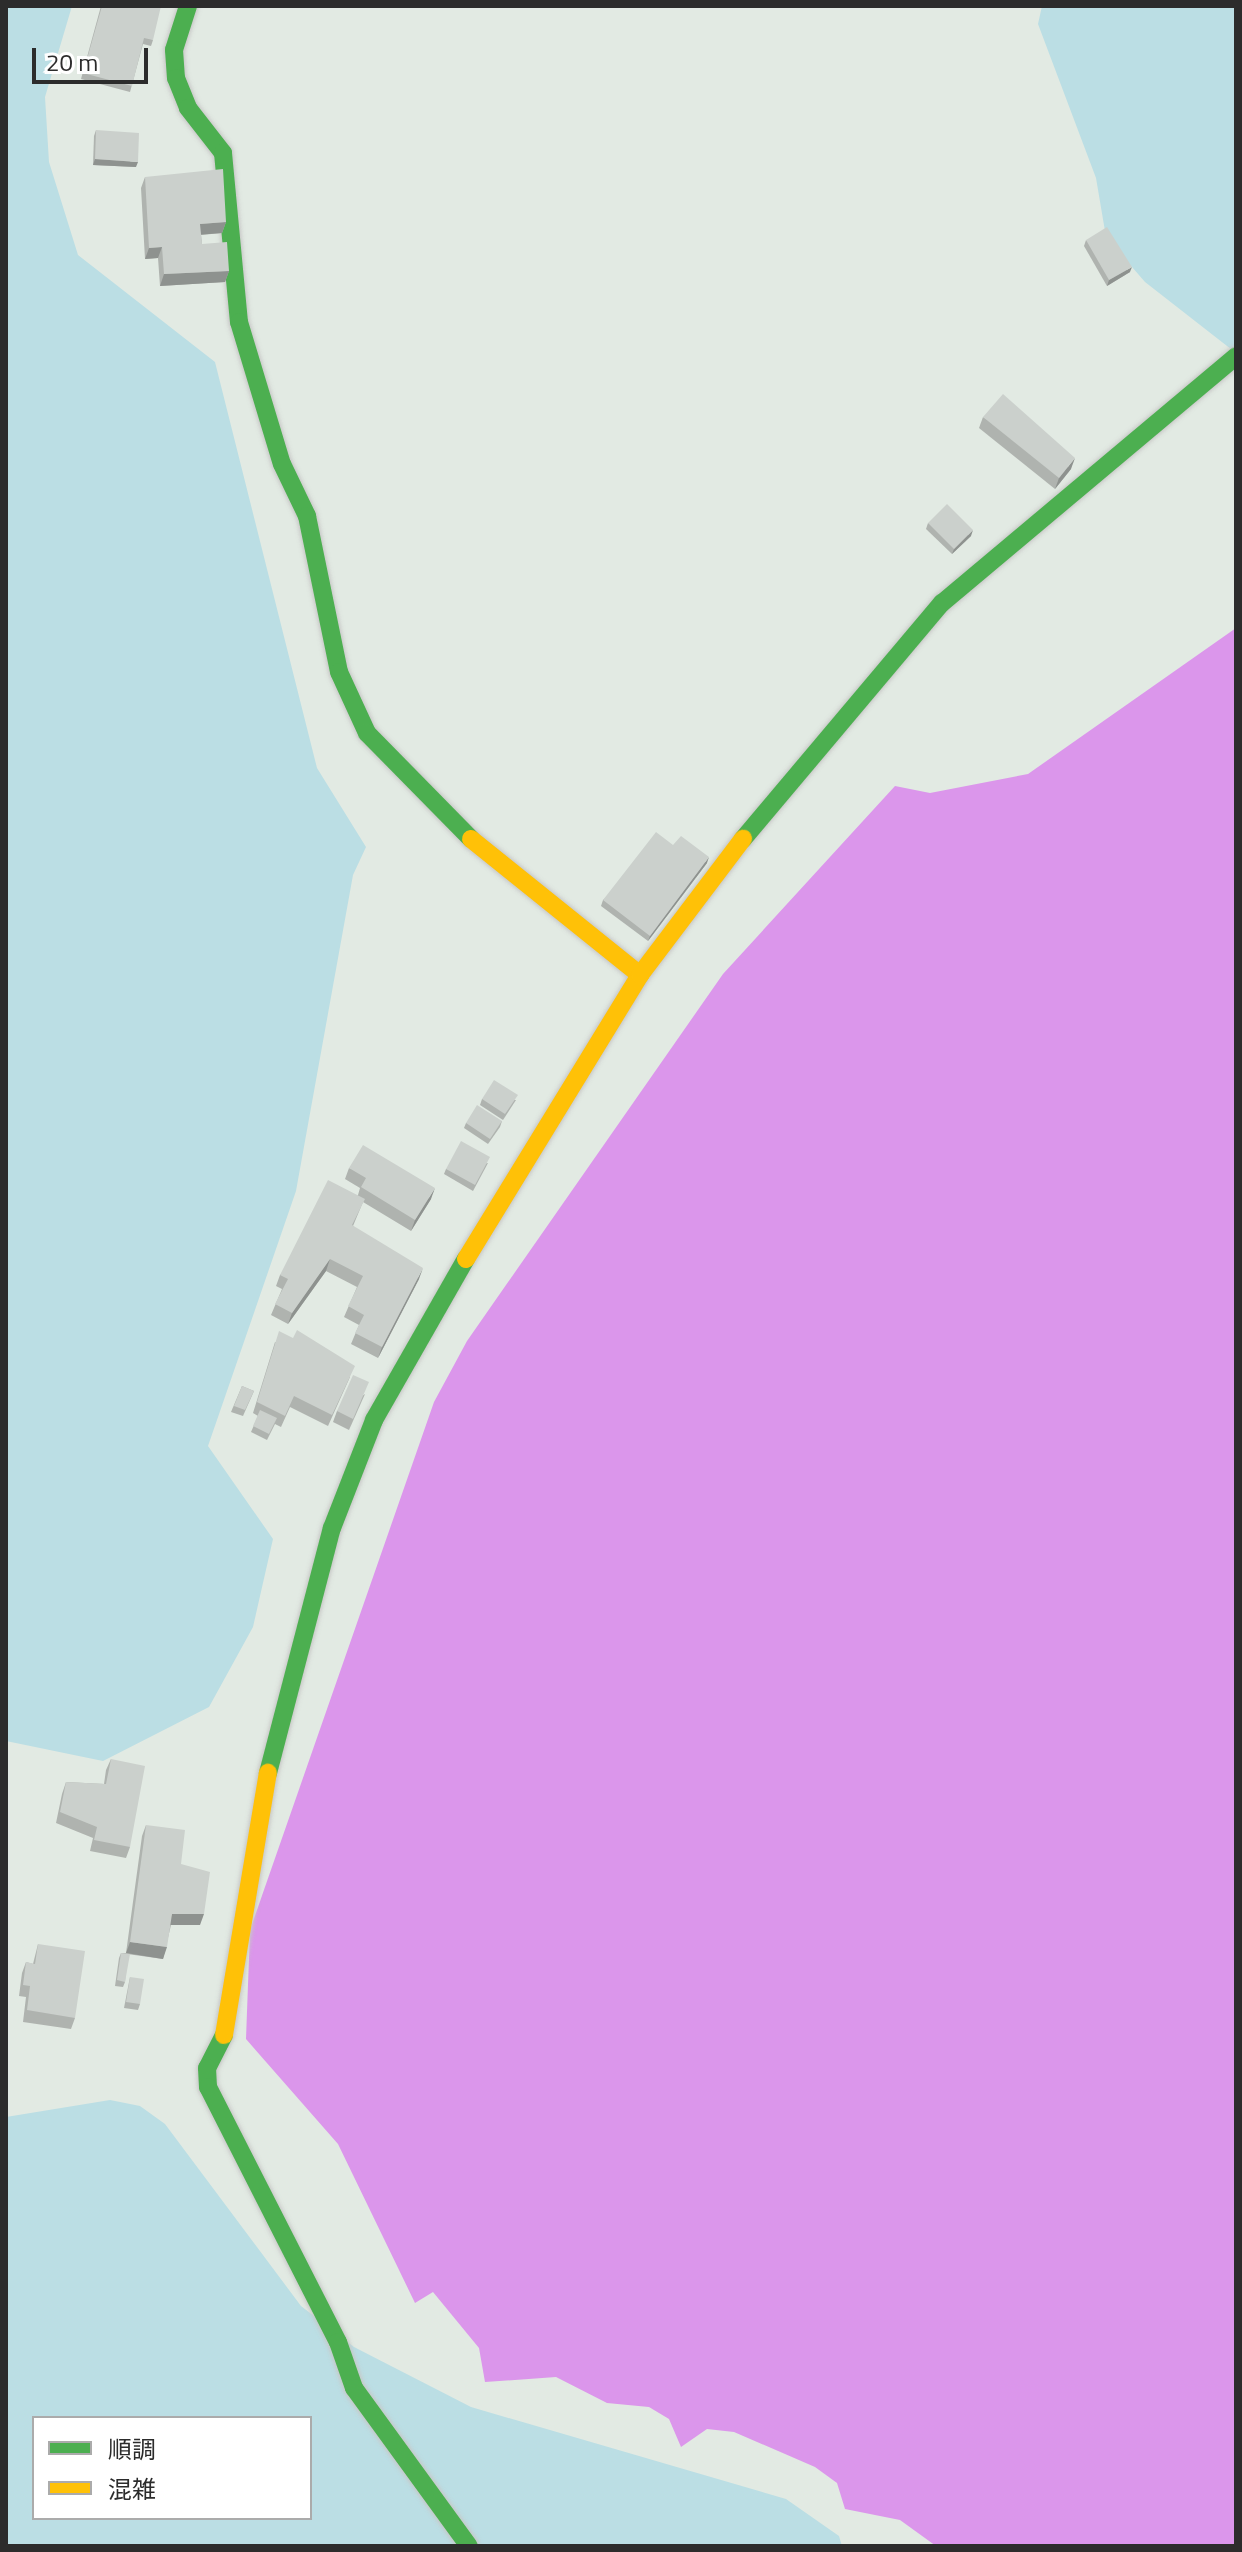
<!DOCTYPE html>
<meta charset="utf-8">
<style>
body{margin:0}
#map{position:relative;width:1242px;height:2552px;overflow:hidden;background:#e2eae3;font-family:"Titillium Web","Noto Sans JP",sans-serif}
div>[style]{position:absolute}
.green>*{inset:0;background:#bbdee4}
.water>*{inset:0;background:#db96eb}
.roads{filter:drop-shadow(0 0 2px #c7c7c6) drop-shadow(0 0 2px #c7c7c6)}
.fast>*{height:18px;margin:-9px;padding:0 9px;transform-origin:9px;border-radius:9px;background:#4caf50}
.slow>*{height:18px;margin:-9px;padding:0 9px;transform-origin:9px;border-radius:9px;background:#ffc107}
.wall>*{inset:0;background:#afb3af}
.shaded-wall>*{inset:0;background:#8e928f}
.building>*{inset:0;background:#cbd0cc}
span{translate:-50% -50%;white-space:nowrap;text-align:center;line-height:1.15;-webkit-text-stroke:7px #fff;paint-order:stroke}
.frame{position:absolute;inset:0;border:8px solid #2c2c2c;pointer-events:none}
.legend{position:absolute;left:32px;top:2416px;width:280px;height:104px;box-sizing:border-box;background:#fff;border:2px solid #ababab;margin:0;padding:10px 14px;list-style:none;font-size:24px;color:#2c2c2c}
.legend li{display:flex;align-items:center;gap:16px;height:40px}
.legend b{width:40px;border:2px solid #ababab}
.scale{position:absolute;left:32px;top:48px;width:116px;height:36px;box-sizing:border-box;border:4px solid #2c2c2c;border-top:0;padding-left:10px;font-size:24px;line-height:28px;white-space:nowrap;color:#2c2c2c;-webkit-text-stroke:6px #fff;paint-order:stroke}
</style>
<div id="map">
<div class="green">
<i style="clip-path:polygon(6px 6px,72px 6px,45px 97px,49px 162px,78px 255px,215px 362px,317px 768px,366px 847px,353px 875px,296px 1191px,208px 1446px,273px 1539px,253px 1627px,209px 1707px,103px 1761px,6px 1741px)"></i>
<i style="clip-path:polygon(1042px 6px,1236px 6px,1236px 353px,1145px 282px,1106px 237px,1096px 178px,1038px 24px)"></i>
<i style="clip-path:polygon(evenodd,110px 2100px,140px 2106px,165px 2124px,301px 2306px,354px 2347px,471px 2407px,786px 2499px,839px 2536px,842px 2546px,6px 2546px,6px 2117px,110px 2100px,34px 2418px,310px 2418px,310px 2518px,34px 2518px,34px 2418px)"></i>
</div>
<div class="water">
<i style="clip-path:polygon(1236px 628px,1236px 2546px,936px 2546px,900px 2520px,845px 2509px,837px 2483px,815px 2467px,734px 2432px,707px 2429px,681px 2447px,669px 2419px,649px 2407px,607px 2403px,556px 2377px,485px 2382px,479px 2348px,433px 2292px,415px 2303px,338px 2144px,246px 2039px,250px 1930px,434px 1402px,467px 1341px,723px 974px,895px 786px,930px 793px,1028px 774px)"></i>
</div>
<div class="roads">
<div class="fast">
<i style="left:188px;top:6px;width:46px;rotate:107.7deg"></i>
<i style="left:174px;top:50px;width:28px;rotate:86deg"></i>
<i style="left:176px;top:78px;width:32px;rotate:68deg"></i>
<i style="left:188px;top:108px;width:57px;rotate:52.1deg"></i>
<i style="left:223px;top:153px;width:170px;rotate:84.6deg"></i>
<i style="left:239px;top:322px;width:148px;rotate:73.2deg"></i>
<i style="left:282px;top:464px;width:58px;rotate:64.3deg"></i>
<i style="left:307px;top:516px;width:159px;rotate:78.4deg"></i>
<i style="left:339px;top:672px;width:67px;rotate:65.3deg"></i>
<i style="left:367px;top:733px;width:148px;rotate:45.5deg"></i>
<i style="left:743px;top:839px;width:309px;rotate:-49.9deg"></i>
<i style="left:942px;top:603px;width:384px;rotate:-40deg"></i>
<i style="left:268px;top:1773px;width:253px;rotate:-75.4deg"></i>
<i style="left:332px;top:1528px;width:116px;rotate:-68.7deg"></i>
<i style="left:374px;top:1420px;width:185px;rotate:-60.3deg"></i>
<i style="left:224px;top:2035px;width:37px;rotate:117deg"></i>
<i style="left:207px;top:2068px;width:19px;rotate:87deg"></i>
<i style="left:208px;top:2087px;width:286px;rotate:63deg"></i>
<i style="left:338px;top:2342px;width:49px;rotate:70.8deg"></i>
<i style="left:354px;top:2388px;width:195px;rotate:54deg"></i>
</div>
<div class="slow">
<i style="left:471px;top:839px;width:217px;rotate:38.8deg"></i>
<i style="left:466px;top:1259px;width:333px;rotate:-58.5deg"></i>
<i style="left:640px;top:975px;width:171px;rotate:-52.9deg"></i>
<i style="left:224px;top:2035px;width:266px;rotate:-80.5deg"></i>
</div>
</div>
<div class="wall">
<i style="clip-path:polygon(101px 6px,153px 40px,151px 46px,143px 44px,130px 92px,81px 79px)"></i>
<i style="clip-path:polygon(96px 130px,136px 167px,93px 165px,94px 136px)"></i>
<i style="clip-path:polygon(145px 177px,226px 222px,222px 233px,201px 235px,202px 244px,229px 271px,225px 282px,160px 286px,158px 258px,145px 259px,141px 188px)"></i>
<i style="clip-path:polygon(1086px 240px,1130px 272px,1107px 286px,1084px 246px)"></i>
<i style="clip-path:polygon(983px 417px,1071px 469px,1055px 489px,979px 428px)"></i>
<i style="clip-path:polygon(928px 523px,971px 536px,952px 554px,926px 529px)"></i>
<i style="clip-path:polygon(673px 845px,707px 863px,648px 941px,601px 906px,603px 900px)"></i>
<i style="clip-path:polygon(482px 1099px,516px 1100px,503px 1120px,480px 1105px)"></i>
<i style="clip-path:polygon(502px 1121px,500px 1127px,488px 1144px,464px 1128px,466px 1123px)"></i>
<i style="clip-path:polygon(488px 1163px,473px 1191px,444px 1174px,446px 1169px)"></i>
<i style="clip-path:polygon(349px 1168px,431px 1199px,411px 1231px,363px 1202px,353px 1226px,419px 1279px,378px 1358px,351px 1344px,359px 1325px,344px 1317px,357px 1287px,326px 1271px,288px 1324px,271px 1315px,282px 1289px,276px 1286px,280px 1275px,358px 1195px,360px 1188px,345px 1179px)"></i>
<i style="clip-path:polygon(275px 1342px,350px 1377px,328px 1426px,290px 1407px,281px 1427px,275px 1424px,267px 1440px,251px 1432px,258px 1416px,253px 1413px)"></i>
<i style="clip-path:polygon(242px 1386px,254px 1391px,243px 1416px,231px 1412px)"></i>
<i style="clip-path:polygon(365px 1394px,349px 1430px,333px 1422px,337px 1411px)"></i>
<i style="clip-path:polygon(111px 1759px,130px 1847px,126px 1858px,90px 1851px,93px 1838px,56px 1823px,62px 1794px,66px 1782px,104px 1784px,106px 1770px)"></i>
<i style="clip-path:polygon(146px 1825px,200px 1925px,171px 1925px,163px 1959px,127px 1954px,125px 1982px,123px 1987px,115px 1986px,119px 1958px,121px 1953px,126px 1953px,142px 1836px)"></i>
<i style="clip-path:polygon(38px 1944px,75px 2018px,71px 2029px,23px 2022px,26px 1997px,19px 1996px,22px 1973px,26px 1962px,33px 1964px)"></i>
<i style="clip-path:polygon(130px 1977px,140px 2004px,138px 2010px,124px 2008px)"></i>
</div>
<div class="shaded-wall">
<i style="clip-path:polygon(95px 159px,138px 162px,136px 167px,93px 165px)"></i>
<i style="clip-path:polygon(226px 222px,222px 233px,196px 235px,200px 224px)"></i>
<i style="clip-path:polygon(162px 247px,158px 258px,145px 259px,149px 248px)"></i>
<i style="clip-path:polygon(1132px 267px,1130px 272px,1107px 286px,1109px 280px)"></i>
<i style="clip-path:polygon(229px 271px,225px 282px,160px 286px,164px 274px)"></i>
<i style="clip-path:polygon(1075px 458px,1071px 469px,1055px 489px,1059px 478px)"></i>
<i style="clip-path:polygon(973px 530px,971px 536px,952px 554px,954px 549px)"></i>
<i style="clip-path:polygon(709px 857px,707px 863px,648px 941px,650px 936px)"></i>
<i style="clip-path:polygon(435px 1188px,431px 1199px,411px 1231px,415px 1220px)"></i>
<i style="clip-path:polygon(330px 1259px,326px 1271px,288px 1324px,292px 1313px)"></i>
<i style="clip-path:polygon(423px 1268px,419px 1279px,378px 1358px,382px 1347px)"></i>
<i style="clip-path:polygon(172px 1914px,204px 1914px,200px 1925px,168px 1925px)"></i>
<i style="clip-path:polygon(130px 1942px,167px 1947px,163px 1959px,126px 1953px)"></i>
</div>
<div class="building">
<i style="clip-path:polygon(102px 6px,161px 6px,153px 40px,144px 38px,132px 86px,83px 73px)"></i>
<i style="clip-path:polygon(96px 130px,139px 133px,138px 162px,95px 159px)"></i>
<i style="clip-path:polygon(223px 169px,226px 222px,200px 224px,202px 244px,227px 242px,229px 271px,164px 274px,162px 247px,149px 248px,145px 177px)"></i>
<i style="clip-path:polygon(1107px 227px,1132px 267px,1109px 280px,1086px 240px)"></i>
<i style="clip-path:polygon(1003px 394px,1075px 458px,1059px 478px,983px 417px)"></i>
<i style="clip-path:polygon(947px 504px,973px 530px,954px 549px,928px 523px)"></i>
<i style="clip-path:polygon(656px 832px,673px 845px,681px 836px,709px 857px,650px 936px,603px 900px)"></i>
<i style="clip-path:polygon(494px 1080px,518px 1095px,505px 1114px,482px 1099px)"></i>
<i style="clip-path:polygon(477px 1105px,502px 1121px,490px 1139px,466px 1123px)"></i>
<i style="clip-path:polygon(461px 1141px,490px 1157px,475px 1185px,446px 1169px)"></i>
<i style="clip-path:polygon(363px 1145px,435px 1188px,415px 1220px,361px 1187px,366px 1178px,349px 1168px)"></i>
<i style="clip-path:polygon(328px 1180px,365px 1199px,352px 1225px,423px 1268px,382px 1347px,355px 1333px,364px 1315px,348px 1306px,363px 1276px,330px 1259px,292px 1313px,275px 1304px,288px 1279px,280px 1275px)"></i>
<i style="clip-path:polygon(297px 1330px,355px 1366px,332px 1415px,294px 1396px,285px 1416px,257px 1402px,279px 1331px,293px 1338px)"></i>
<i style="clip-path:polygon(353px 1375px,369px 1382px,353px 1419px,337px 1411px)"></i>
<i style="clip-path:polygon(242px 1386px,254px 1391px,245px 1410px,234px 1406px)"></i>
<i style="clip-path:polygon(260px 1410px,277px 1418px,269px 1434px,253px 1426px)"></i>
<i style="clip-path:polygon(111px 1759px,145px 1766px,130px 1847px,94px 1840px,97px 1827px,60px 1812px,66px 1782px,106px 1784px)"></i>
<i style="clip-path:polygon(146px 1825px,185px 1830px,181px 1864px,210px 1872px,204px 1914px,172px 1914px,167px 1947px,130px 1942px)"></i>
<i style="clip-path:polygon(38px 1944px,85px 1951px,75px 2018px,27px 2010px,30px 1986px,23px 1985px,26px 1962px,35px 1964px)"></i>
<i style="clip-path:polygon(121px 1953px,130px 1954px,125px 1982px,117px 1980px)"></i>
<i style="clip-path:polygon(130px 1977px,144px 1979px,140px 2004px,126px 2002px)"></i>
</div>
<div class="frame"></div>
<ul class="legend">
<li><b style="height:10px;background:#4caf50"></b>順調</li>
<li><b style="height:10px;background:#ffc107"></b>混雑</li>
</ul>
<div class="scale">20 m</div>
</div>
